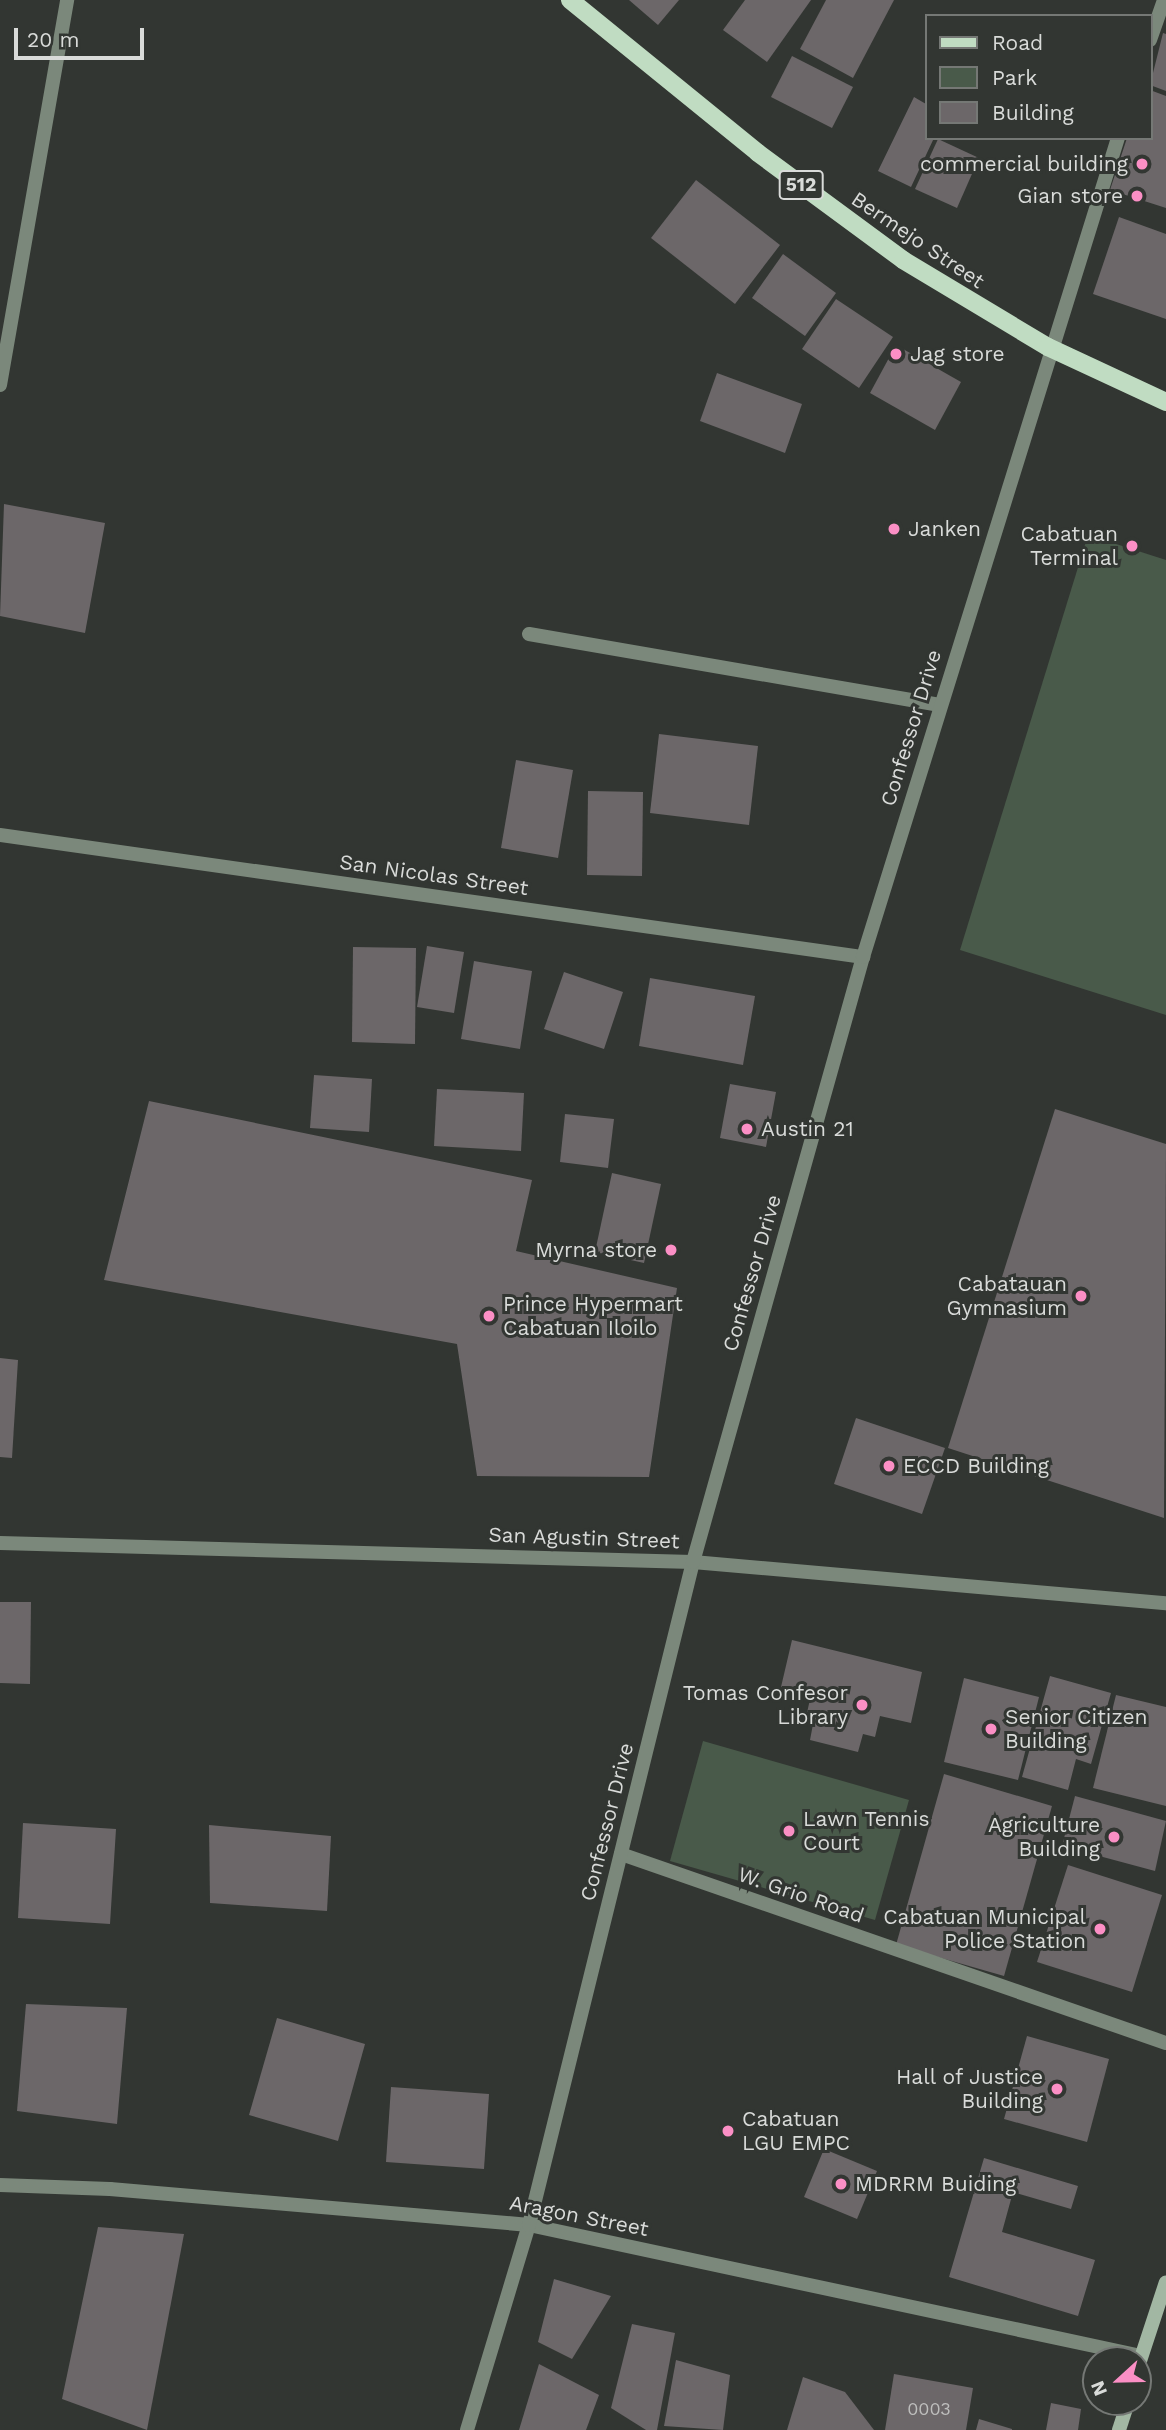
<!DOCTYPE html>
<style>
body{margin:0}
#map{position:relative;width:1166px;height:2430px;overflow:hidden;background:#323632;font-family:"Work Sans",sans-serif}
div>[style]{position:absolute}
.green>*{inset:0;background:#495a4a}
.building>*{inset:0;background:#6c6769}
.minor>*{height:14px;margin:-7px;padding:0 7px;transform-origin:7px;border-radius:7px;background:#7b887b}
.secondary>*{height:14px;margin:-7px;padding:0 7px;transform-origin:7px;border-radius:7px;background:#a2b7a3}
.primary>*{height:18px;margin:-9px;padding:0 9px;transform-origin:9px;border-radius:9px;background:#c0dcc2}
.dots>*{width:19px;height:19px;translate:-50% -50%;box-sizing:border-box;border:4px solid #323632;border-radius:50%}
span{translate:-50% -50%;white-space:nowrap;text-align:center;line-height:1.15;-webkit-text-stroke:6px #323632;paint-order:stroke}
.number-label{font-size:18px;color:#bebebd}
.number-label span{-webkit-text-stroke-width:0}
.shield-label span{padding:2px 5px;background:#323632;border:2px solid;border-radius:5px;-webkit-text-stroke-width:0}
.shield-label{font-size:19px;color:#d9dbd9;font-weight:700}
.poi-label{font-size:21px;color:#d9dbd9}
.right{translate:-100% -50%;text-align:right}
.left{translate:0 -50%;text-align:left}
.street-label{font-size:21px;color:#d9dbd9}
.legend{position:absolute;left:925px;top:14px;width:228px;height:126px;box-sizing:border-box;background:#323632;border:2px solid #757875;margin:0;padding:9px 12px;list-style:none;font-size:21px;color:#d9dbd9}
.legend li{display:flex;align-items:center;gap:14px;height:35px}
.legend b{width:35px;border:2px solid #757875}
.north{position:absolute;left:1082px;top:2346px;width:70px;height:70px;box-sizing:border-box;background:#323632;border:2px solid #757875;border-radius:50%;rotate:248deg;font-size:19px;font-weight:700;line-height:28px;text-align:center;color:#d9dbd9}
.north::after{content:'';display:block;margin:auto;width:24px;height:32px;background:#fb8fc5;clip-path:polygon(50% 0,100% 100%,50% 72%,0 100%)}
.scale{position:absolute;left:14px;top:28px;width:130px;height:32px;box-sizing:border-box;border:4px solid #d9dbd9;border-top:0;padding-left:9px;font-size:21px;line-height:24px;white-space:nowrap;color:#d9dbd9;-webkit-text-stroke:5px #323632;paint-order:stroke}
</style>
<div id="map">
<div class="green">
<i style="clip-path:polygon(1088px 535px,1166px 560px,1166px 1015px,960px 950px)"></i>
<i style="clip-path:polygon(703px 1741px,909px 1800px,875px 1920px,670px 1861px)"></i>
</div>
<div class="building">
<i style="clip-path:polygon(629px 0,679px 0,658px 25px)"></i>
<i style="clip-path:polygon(745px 0,811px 0,767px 62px,723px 30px)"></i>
<i style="clip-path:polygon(826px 0,894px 0,853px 78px,800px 49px)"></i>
<i style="clip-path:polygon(1163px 33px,1166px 34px,1166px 91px,1150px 85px)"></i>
<i style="clip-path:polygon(792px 56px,853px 87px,832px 128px,771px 97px)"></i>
<i style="clip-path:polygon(1150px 90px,1166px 96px,1166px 208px,1110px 190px,1127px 138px,1150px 138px)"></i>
<i style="clip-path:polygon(914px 97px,926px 104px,926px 138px,934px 138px,911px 187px,878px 171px)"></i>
<i style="clip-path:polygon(938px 139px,979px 158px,957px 208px,915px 189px)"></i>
<i style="clip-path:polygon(696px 180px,780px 245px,735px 304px,651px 238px)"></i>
<i style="clip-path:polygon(1119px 217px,1166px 234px,1166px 319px,1093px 294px)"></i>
<i style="clip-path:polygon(783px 254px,836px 293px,805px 336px,752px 298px)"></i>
<i style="clip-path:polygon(836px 299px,893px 337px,859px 388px,802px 349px)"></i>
<i style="clip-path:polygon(896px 345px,961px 382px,935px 430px,870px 393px)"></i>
<i style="clip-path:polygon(717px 373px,802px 404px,785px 453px,700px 421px)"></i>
<i style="clip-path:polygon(4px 504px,105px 523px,85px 633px,0 616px)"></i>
<i style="clip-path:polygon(659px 734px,758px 746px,749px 825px,650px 813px)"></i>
<i style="clip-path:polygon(516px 760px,573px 770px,558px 858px,501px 848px)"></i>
<i style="clip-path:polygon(588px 791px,643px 792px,642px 876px,587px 875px)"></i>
<i style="clip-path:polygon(427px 946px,464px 952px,454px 1013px,417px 1007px)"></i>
<i style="clip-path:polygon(353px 947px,416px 948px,415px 1044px,352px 1042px)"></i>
<i style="clip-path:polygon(474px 961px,532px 971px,520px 1049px,461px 1039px)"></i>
<i style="clip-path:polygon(564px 972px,623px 992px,604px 1049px,544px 1029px)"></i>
<i style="clip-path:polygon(650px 978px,755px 996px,743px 1065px,639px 1046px)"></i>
<i style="clip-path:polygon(314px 1075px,372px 1079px,369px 1132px,310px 1128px)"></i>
<i style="clip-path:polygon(730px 1084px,776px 1092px,766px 1147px,720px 1138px)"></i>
<i style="clip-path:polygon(437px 1089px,524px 1093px,521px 1151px,434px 1146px)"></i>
<i style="clip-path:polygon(149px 1101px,532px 1180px,516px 1251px,677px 1288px,649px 1477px,477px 1476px,457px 1344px,104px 1280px)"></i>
<i style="clip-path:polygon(1055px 1109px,1166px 1144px,1164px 1518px,948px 1448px)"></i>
<i style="clip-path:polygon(565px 1114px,614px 1119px,608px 1168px,560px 1162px)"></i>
<i style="clip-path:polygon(612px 1173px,661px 1184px,644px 1263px,595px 1252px)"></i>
<i style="clip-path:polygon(0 1358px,18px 1360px,12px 1458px,0 1457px)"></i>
<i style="clip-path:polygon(856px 1418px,945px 1448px,922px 1514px,834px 1484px)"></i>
<i style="clip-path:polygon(0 1602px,31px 1602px,30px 1684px,0 1683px)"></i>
<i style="clip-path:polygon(792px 1640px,922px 1672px,911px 1723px,880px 1716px,875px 1737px,863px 1734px,858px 1752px,810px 1740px,814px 1719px,806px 1717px,811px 1695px,781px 1687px)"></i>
<i style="clip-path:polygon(1050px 1676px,1111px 1693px,1091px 1764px,1076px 1759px,1068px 1790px,1022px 1777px)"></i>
<i style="clip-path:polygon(964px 1678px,1039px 1697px,1018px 1780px,944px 1762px)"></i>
<i style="clip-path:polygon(1116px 1695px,1166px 1707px,1166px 1806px,1093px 1788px)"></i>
<i style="clip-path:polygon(944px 1774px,1052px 1806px,1004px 1976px,896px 1945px)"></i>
<i style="clip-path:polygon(1075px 1796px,1166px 1821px,1155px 1871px,1062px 1846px)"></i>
<i style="clip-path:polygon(23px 1823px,116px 1829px,110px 1924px,18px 1918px)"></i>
<i style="clip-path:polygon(209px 1825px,331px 1836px,327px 1911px,210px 1903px)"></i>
<i style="clip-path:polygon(1068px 1865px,1162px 1895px,1132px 1992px,1037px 1962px)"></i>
<i style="clip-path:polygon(26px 2004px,127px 2008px,117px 2124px,17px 2111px)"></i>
<i style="clip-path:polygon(277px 2018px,365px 2044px,338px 2141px,249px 2115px)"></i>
<i style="clip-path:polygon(1027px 2036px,1109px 2059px,1087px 2142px,1004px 2119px)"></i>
<i style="clip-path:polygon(391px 2087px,489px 2094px,484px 2169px,386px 2162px)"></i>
<i style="clip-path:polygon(824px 2149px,877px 2171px,857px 2219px,804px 2197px)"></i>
<i style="clip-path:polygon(984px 2158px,1078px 2186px,1071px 2209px,1013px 2192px,1002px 2232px,1095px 2260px,1078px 2316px,949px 2277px)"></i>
<i style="clip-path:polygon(98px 2227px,184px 2234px,147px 2430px,62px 2399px)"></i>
<i style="clip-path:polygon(554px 2279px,611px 2296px,572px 2359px,538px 2342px)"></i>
<i style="clip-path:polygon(632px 2324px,675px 2333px,657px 2430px,646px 2430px,611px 2408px)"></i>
<i style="clip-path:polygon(676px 2360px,730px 2375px,723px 2430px,664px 2426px)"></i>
<i style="clip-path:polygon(539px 2364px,599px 2395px,586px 2430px,519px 2430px)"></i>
<i style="clip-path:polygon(894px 2374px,973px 2388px,966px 2430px,885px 2430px)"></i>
<i style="clip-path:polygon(803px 2377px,845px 2392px,874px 2430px,787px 2430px)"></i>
<i style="clip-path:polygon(1051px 2403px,1081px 2409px,1078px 2430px,1046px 2430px)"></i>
<i style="clip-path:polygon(979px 2419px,1012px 2429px,1012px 2430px,976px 2430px)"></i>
</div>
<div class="minor">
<i style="left:1150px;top:40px;width:42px;rotate:-70.7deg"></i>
<i style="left:0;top:385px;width:391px;rotate:-80.1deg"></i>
<i style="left:529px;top:634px;width:417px;rotate:9.8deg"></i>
<i style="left:0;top:835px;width:872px;rotate:8.05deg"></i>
<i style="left:0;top:1543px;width:693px;rotate:1.57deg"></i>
<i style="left:693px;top:1562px;width:475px;rotate:5deg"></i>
<i style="left:621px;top:1854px;width:577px;rotate:19.13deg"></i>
<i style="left:0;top:2185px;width:110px;rotate:2.1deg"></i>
<i style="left:110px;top:2189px;width:421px;rotate:4.9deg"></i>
<i style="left:529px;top:2225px;width:626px;rotate:12.08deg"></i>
<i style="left:467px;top:2430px;width:214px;rotate:-73.2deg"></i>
<i style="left:529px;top:2225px;width:683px;rotate:-76.11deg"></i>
<i style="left:693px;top:1562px;width:628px;rotate:-74.31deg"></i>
<i style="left:863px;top:957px;width:858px;rotate:-72.71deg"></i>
</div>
<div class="secondary">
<i style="left:1138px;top:2367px;width:89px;rotate:-71.8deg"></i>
<i style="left:1119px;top:2430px;width:29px;rotate:-72deg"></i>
</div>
<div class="primary">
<i style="left:570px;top:0;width:242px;rotate:39.1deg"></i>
<i style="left:758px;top:153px;width:180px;rotate:36.4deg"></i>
<i style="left:903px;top:260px;width:169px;rotate:31deg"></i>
<i style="left:1048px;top:347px;width:130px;rotate:25deg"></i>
</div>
<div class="dots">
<i style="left:1142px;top:164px;background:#fb8fc5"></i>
<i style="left:1137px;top:196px;background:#fb8fc5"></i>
<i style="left:896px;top:354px;background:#fb8fc5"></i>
<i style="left:894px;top:529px;background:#fb8fc5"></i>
<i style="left:1132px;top:546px;background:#fb8fc5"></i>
<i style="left:747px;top:1129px;background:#fb8fc5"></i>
<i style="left:671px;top:1250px;background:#fb8fc5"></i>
<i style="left:1081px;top:1296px;background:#fb8fc5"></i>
<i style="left:489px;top:1316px;background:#fb8fc5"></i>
<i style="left:889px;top:1466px;background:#fb8fc5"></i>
<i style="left:862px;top:1705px;background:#fb8fc5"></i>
<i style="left:991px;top:1729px;background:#fb8fc5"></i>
<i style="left:789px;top:1831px;background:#fb8fc5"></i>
<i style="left:1114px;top:1837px;background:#fb8fc5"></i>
<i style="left:1100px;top:1929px;background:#fb8fc5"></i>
<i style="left:1057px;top:2089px;background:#fb8fc5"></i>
<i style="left:728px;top:2131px;background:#fb8fc5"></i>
<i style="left:841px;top:2184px;background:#fb8fc5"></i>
</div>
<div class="number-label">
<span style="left:929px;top:2409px">0003</span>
</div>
<div class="shield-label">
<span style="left:801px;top:185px">512</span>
</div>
<div class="poi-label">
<span class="right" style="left:1128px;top:164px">commercial building</span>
<span class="right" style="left:1123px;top:196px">Gian store</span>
<span class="left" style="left:910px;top:354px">Jag store</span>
<span class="left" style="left:908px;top:529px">Janken</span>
<span class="right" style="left:1118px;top:546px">Cabatuan<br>Terminal</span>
<span class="left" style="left:761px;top:1129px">Austin 21</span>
<span class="right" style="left:657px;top:1250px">Myrna store</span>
<span class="right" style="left:1067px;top:1296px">Cabatauan<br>Gymnasium</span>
<span class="left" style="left:503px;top:1316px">Prince Hypermart<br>Cabatuan Iloilo</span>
<span class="left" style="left:903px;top:1466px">ECCD Building</span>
<span class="right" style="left:848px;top:1705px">Tomas Confesor<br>Library</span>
<span class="left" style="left:1005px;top:1729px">Senior Citizen<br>Building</span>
<span class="left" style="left:803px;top:1831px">Lawn Tennis<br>Court</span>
<span class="right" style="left:1100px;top:1837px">Agriculture<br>Building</span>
<span class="right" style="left:1086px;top:1929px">Cabatuan Municipal<br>Police Station</span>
<span class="right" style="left:1043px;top:2089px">Hall of Justice<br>Building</span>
<span class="left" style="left:742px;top:2131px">Cabatuan<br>LGU EMPC</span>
<span class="left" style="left:855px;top:2184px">MDRRM Buiding</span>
</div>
<div class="street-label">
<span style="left:918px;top:240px;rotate:34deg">Bermejo Street</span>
<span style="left:911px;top:728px;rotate:-73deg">Confessor Drive</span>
<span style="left:434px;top:875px;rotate:8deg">San Nicolas Street</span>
<span style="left:752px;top:1273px;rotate:-74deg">Confessor Drive</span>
<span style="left:584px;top:1538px;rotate:2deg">San Agustin Street</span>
<span style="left:607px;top:1822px;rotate:-76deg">Confessor Drive</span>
<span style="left:801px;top:1895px;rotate:19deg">W. Grio Road</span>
<span style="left:579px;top:2216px;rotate:11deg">Aragon Street</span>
</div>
<ul class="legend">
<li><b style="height:9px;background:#c0dcc2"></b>Road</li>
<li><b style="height:19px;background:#495a4a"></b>Park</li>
<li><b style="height:19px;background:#6c6769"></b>Building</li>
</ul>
<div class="north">N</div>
<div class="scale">20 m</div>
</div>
